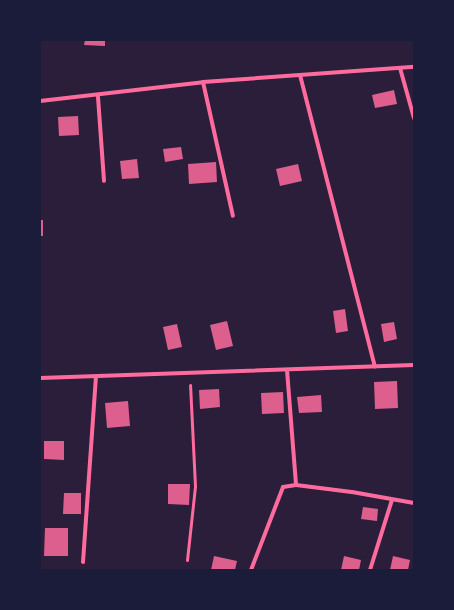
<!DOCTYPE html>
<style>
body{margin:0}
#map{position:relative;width:454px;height:610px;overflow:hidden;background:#1b1b3a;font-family:Ubuntu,sans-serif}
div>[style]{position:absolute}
.green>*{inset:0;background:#2a1e3b}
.building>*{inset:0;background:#dd5f8e}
.path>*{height:3px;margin:-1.5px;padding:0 1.5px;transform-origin:1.5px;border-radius:1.5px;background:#ff6b9d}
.service>*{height:4px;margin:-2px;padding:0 2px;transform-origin:2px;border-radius:2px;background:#ff6b9d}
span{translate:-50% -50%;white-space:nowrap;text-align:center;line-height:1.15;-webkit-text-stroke:4.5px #1b1b3a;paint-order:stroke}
.frame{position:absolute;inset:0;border:41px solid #1b1b3a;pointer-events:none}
</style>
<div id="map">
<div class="green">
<i style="clip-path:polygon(40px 40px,414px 40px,414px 570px,40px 570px)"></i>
</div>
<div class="building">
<i style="clip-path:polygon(85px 40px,105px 40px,105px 46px,84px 45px)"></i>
<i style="clip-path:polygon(394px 90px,397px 104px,375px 108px,372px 95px)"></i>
<i style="clip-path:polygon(78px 116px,79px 135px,59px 136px,58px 117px)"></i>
<i style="clip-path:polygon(181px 147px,183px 159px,165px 162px,163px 149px)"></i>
<i style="clip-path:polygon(137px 159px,139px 178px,122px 179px,120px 161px)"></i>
<i style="clip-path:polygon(216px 162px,217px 182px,189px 184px,188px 164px)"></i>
<i style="clip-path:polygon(298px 164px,302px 181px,280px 186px,276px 169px)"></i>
<i style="clip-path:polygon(40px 220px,43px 220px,43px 236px,40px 236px)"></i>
<i style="clip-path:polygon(345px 309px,348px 331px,336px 333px,333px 311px)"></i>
<i style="clip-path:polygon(227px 321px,233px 346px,216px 350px,210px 325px)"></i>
<i style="clip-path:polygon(394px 322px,397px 339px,384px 342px,381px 324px)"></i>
<i style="clip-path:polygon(177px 324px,182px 347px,168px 350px,163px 327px)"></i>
<i style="clip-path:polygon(397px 381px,398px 408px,375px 409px,374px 382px)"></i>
<i style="clip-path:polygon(219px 389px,220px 407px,200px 409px,199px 390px)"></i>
<i style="clip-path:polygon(283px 392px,284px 413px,262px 414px,261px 393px)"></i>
<i style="clip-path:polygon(321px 395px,322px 412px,299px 413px,297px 397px)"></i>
<i style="clip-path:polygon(128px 401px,130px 426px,107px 428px,105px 403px)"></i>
<i style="clip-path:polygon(44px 441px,64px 441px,64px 460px,44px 459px)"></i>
<i style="clip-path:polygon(168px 484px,190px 484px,189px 505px,168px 504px)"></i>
<i style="clip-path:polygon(64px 493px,81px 493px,81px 514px,63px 514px)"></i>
<i style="clip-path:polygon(363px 507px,378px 509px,377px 521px,361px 519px)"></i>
<i style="clip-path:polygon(45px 528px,68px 528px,68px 556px,44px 556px)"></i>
<i style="clip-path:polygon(214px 556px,237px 561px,235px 570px,211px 570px)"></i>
<i style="clip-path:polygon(344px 556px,361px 560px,359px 570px,341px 570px)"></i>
<i style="clip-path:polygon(393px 556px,410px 560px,408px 570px,390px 570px)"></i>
</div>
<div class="path">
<i style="left:187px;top:560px;width:74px;rotate:-83.8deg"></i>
<i style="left:195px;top:486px;width:101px;rotate:-92.8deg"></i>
</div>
<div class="service">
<i style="left:400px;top:68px;width:52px;rotate:74.4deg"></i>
<i style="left:300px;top:75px;width:301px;rotate:75.6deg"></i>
<i style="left:203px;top:82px;width:137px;rotate:77.4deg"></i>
<i style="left:98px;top:97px;width:84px;rotate:85.9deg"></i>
<i style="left:40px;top:101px;width:164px;rotate:-6.6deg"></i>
<i style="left:203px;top:82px;width:212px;rotate:-4.1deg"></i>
<i style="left:287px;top:370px;width:115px;rotate:85.5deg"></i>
<i style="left:40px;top:378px;width:374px;rotate:-2deg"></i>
<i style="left:83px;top:562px;width:186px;rotate:-86deg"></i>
<i style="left:251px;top:570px;width:89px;rotate:-68.9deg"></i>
<i style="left:283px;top:487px;width:13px;rotate:-9deg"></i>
<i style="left:296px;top:485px;width:56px;rotate:7.1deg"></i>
<i style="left:352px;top:492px;width:63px;rotate:10.1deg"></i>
<i style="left:370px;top:570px;width:73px;rotate:-72.6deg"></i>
</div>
<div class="frame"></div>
</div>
